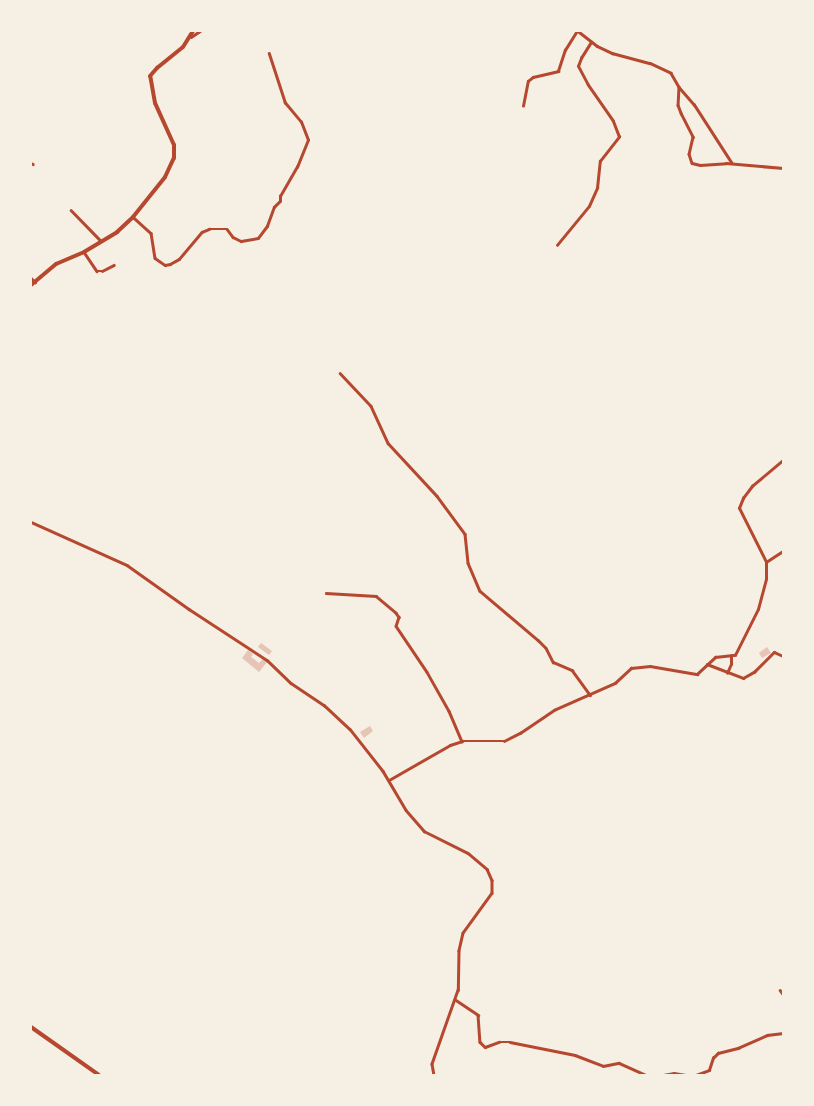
<!DOCTYPE html>
<style>
body{margin:0}
#map{position:relative;width:814px;height:1106px;overflow:hidden;background:#f6efe4;font-family:"Nunito Sans",sans-serif}
div>[style]{position:absolute}
.building>*{inset:0;background:#e6c5b7}
.minor>*{height:2.5px;margin:-1.25px;padding:0 1.25px;transform-origin:1.25px;border-radius:1.25px;background:#b5482f}
.tertiary>*{height:4px;margin:-2px;padding:0 2px;transform-origin:2px;border-radius:2px;background:#b5482f}
.secondary>*{height:4px;margin:-2px;padding:0 2px;transform-origin:2px;border-radius:2px;background:#b5482f}
span{translate:-50% -50%;white-space:nowrap;text-align:center;line-height:1.15;-webkit-text-stroke:5px #f6efe4;paint-order:stroke}
.frame{position:absolute;inset:0;border:32px solid #f6efe4;pointer-events:none}
</style>
<div id="map">
<div class="building">
<i style="clip-path:polygon(261px 643px,272px 651px,269px 655px,258px 647px)"></i>
<i style="clip-path:polygon(767px 647px,771px 653px,762px 658px,759px 653px)"></i>
<i style="clip-path:polygon(248px 650px,253px 654px,251px 657px,259px 663px,263px 659px,267px 662px,259px 672px,242px 658px)"></i>
<i style="clip-path:polygon(370px 726px,373px 731px,364px 738px,360px 732px)"></i>
</div>
<div class="minor">
<i style="left:578px;top:31px;width:24px;rotate:38deg"></i>
<i style="left:597px;top:46px;width:17px;rotate:25deg"></i>
<i style="left:612px;top:53px;width:39px;rotate:15deg"></i>
<i style="left:650px;top:63px;width:23px;rotate:25deg"></i>
<i style="left:671px;top:73px;width:16px;rotate:60deg"></i>
<i style="left:679px;top:87px;width:18px;rotate:93deg"></i>
<i style="left:678px;top:105px;width:9px;rotate:69deg"></i>
<i style="left:681px;top:113px;width:27px;rotate:63deg"></i>
<i style="left:693px;top:137px;width:17px;rotate:103deg"></i>
<i style="left:689px;top:154px;width:9px;rotate:72deg"></i>
<i style="left:692px;top:163px;width:8px;rotate:14deg"></i>
<i style="left:700px;top:165px;width:26px;rotate:-4deg"></i>
<i style="left:726px;top:163px;width:57px;rotate:5deg"></i>
<i style="left:191px;top:37px;width:11px;rotate:-34deg"></i>
<i style="left:679px;top:87px;width:23px;rotate:49deg"></i>
<i style="left:694px;top:104px;width:70px;rotate:57.2deg"></i>
<i style="left:523px;top:106px;width:25px;rotate:-79deg"></i>
<i style="left:528px;top:81px;width:6px;rotate:-39deg"></i>
<i style="left:533px;top:77px;width:26px;rotate:-13deg"></i>
<i style="left:558px;top:71px;width:22px;rotate:-72deg"></i>
<i style="left:565px;top:50px;width:22px;rotate:-58deg"></i>
<i style="left:31px;top:163px;width:2px;rotate:27deg"></i>
<i style="left:71px;top:210px;width:43px;rotate:45.9deg"></i>
<i style="left:133px;top:217px;width:24px;rotate:42deg"></i>
<i style="left:151px;top:233px;width:25px;rotate:81deg"></i>
<i style="left:155px;top:258px;width:12px;rotate:35deg"></i>
<i style="left:165px;top:265px;width:5px;rotate:-11deg"></i>
<i style="left:170px;top:264px;width:10px;rotate:-29deg"></i>
<i style="left:179px;top:259px;width:35px;rotate:-50deg"></i>
<i style="left:202px;top:232px;width:8px;rotate:-23deg"></i>
<i style="left:209px;top:229px;width:18px"></i>
<i style="left:227px;top:229px;width:10px;rotate:53deg"></i>
<i style="left:233px;top:237px;width:9px;rotate:27deg"></i>
<i style="left:241px;top:241px;width:17px;rotate:-10deg"></i>
<i style="left:258px;top:238px;width:15px;rotate:-53deg"></i>
<i style="left:267px;top:226px;width:20px;rotate:-70deg"></i>
<i style="left:274px;top:207px;width:8px;rotate:-45deg"></i>
<i style="left:280px;top:201px;width:5px;rotate:-90deg"></i>
<i style="left:280px;top:196px;width:34px;rotate:-60deg"></i>
<i style="left:297px;top:167px;width:29px;rotate:-68deg"></i>
<i style="left:308px;top:140px;width:19px;rotate:-111deg"></i>
<i style="left:301px;top:122px;width:25px;rotate:-130deg"></i>
<i style="left:285px;top:103px;width:52px;rotate:-108.1deg"></i>
<i style="left:557px;top:245px;width:50px;rotate:-50.6deg"></i>
<i style="left:589px;top:206px;width:20px;rotate:-66deg"></i>
<i style="left:597px;top:188px;width:27px;rotate:-84deg"></i>
<i style="left:600px;top:161px;width:31px;rotate:-52deg"></i>
<i style="left:619px;top:137px;width:17px;rotate:-111deg"></i>
<i style="left:613px;top:121px;width:44px;rotate:-124.8deg"></i>
<i style="left:588px;top:85px;width:21px;rotate:-118deg"></i>
<i style="left:578px;top:66px;width:9px;rotate:-69deg"></i>
<i style="left:581px;top:58px;width:19px;rotate:-58deg"></i>
<i style="left:84px;top:252px;width:23px;rotate:56deg"></i>
<i style="left:97px;top:271px;width:5px"></i>
<i style="left:102px;top:271px;width:13px;rotate:-27deg"></i>
<i style="left:31px;top:278px;width:6px;rotate:45deg"></i>
<i style="left:340px;top:373px;width:45px;rotate:46.8deg"></i>
<i style="left:371px;top:406px;width:41px;rotate:65.3deg"></i>
<i style="left:388px;top:443px;width:72px;rotate:47.2deg"></i>
<i style="left:437px;top:496px;width:47px;rotate:53.6deg"></i>
<i style="left:465px;top:534px;width:29px;rotate:84deg"></i>
<i style="left:468px;top:563px;width:30px;rotate:67deg"></i>
<i style="left:480px;top:591px;width:76px;rotate:40.2deg"></i>
<i style="left:538px;top:640px;width:11px;rotate:45deg"></i>
<i style="left:546px;top:648px;width:16px;rotate:63deg"></i>
<i style="left:553px;top:662px;width:21px;rotate:23deg"></i>
<i style="left:572px;top:670px;width:31px;rotate:54deg"></i>
<i style="left:31px;top:522px;width:105px;rotate:24.1deg"></i>
<i style="left:127px;top:565px;width:76px;rotate:35.4deg"></i>
<i style="left:189px;top:609px;width:93px;rotate:33.2deg"></i>
<i style="left:267px;top:660px;width:33px;rotate:44deg"></i>
<i style="left:291px;top:683px;width:40px;rotate:34deg"></i>
<i style="left:324px;top:705px;width:35px;rotate:43deg"></i>
<i style="left:350px;top:729px;width:53px;rotate:51.8deg"></i>
<i style="left:383px;top:771px;width:45px;rotate:59.5deg"></i>
<i style="left:406px;top:810px;width:28px;rotate:49deg"></i>
<i style="left:424px;top:831px;width:49px;rotate:26.6deg"></i>
<i style="left:468px;top:853px;width:25px;rotate:40deg"></i>
<i style="left:487px;top:869px;width:12px;rotate:66deg"></i>
<i style="left:492px;top:880px;width:13px;rotate:90deg"></i>
<i style="left:492px;top:893px;width:49px;rotate:125.9deg"></i>
<i style="left:463px;top:933px;width:18px;rotate:103deg"></i>
<i style="left:459px;top:951px;width:39px;rotate:91deg"></i>
<i style="left:458px;top:990px;width:78px;rotate:109.4deg"></i>
<i style="left:432px;top:1064px;width:11px;rotate:80deg"></i>
<i style="left:766px;top:562px;width:20px;rotate:-33deg"></i>
<i style="left:326px;top:593px;width:50px;rotate:3.4deg"></i>
<i style="left:376px;top:596px;width:26px;rotate:40deg"></i>
<i style="left:396px;top:613px;width:5px;rotate:53deg"></i>
<i style="left:399px;top:617px;width:9px;rotate:108deg"></i>
<i style="left:396px;top:626px;width:55px;rotate:56deg"></i>
<i style="left:427px;top:672px;width:45px;rotate:60.6deg"></i>
<i style="left:449px;top:711px;width:33px;rotate:67deg"></i>
<i style="left:707px;top:664px;width:39px;rotate:21deg"></i>
<i style="left:743px;top:678px;width:13px;rotate:-29deg"></i>
<i style="left:754px;top:672px;width:28px;rotate:-45deg"></i>
<i style="left:774px;top:652px;width:10px;rotate:24deg"></i>
<i style="left:727px;top:673px;width:10px;rotate:-66deg"></i>
<i style="left:731px;top:664px;width:8px;rotate:-90deg"></i>
<i style="left:389px;top:780px;width:70px;rotate:-29.8deg"></i>
<i style="left:450px;top:745px;width:13px;rotate:-18deg"></i>
<i style="left:462px;top:741px;width:42px"></i>
<i style="left:504px;top:741px;width:18px;rotate:-27deg"></i>
<i style="left:520px;top:733px;width:41px;rotate:-34.1deg"></i>
<i style="left:554px;top:710px;width:67px;rotate:-23.9deg"></i>
<i style="left:615px;top:683px;width:22px;rotate:-43deg"></i>
<i style="left:631px;top:668px;width:19px;rotate:-6deg"></i>
<i style="left:650px;top:666px;width:48px;rotate:9.7deg"></i>
<i style="left:697px;top:674px;width:25px;rotate:-43deg"></i>
<i style="left:715px;top:657px;width:20px;rotate:-6deg"></i>
<i style="left:735px;top:655px;width:51px;rotate:-63.4deg"></i>
<i style="left:758px;top:609px;width:31px;rotate:-75deg"></i>
<i style="left:766px;top:579px;width:17px;rotate:-90deg"></i>
<i style="left:766px;top:562px;width:60px;rotate:-116.6deg"></i>
<i style="left:739px;top:508px;width:11px;rotate:-68deg"></i>
<i style="left:743px;top:498px;width:15px;rotate:-53deg"></i>
<i style="left:752px;top:486px;width:40px;rotate:-40deg"></i>
<i style="left:780px;top:990px;width:5px;rotate:53deg"></i>
<i style="left:456px;top:1000px;width:27px;rotate:34deg"></i>
<i style="left:478px;top:1015px;width:27px;rotate:86deg"></i>
<i style="left:480px;top:1042px;width:7px;rotate:45deg"></i>
<i style="left:485px;top:1047px;width:15px;rotate:-20deg"></i>
<i style="left:499px;top:1042px;width:11px"></i>
<i style="left:510px;top:1042px;width:66px;rotate:11.3deg"></i>
<i style="left:575px;top:1055px;width:30px;rotate:21deg"></i>
<i style="left:603px;top:1066px;width:16px;rotate:-11deg"></i>
<i style="left:619px;top:1063px;width:30px;rotate:24deg"></i>
<i style="left:663px;top:1075px;width:11px;rotate:-10deg"></i>
<i style="left:674px;top:1073px;width:13px;rotate:9deg"></i>
<i style="left:696px;top:1075px;width:14px;rotate:-21deg"></i>
<i style="left:709px;top:1070px;width:13px;rotate:-72deg"></i>
<i style="left:713px;top:1058px;width:7px;rotate:-45deg"></i>
<i style="left:718px;top:1053px;width:21px;rotate:-14deg"></i>
<i style="left:738px;top:1048px;width:32px;rotate:-24deg"></i>
<i style="left:767px;top:1035px;width:16px;rotate:-7deg"></i>
</div>
<div class="tertiary">
<i style="left:31px;top:1027px;width:83px;rotate:35.2deg"></i>
</div>
<div class="secondary">
<i style="left:31px;top:285px;width:33px;rotate:-40deg"></i>
<i style="left:56px;top:264px;width:30px;rotate:-23deg"></i>
<i style="left:84px;top:252px;width:39px;rotate:-31deg"></i>
<i style="left:117px;top:232px;width:22px;rotate:-43deg"></i>
<i style="left:133px;top:217px;width:51px;rotate:-51.3deg"></i>
<i style="left:165px;top:177px;width:21px;rotate:-65deg"></i>
<i style="left:174px;top:158px;width:13px;rotate:-90deg"></i>
<i style="left:174px;top:145px;width:46px;rotate:-114.3deg"></i>
<i style="left:155px;top:103px;width:27px;rotate:-100deg"></i>
<i style="left:150px;top:76px;width:11px;rotate:-49deg"></i>
<i style="left:157px;top:68px;width:33px;rotate:-39deg"></i>
<i style="left:183px;top:47px;width:19px;rotate:-58deg"></i>
</div>
<div class="frame"></div>
</div>
